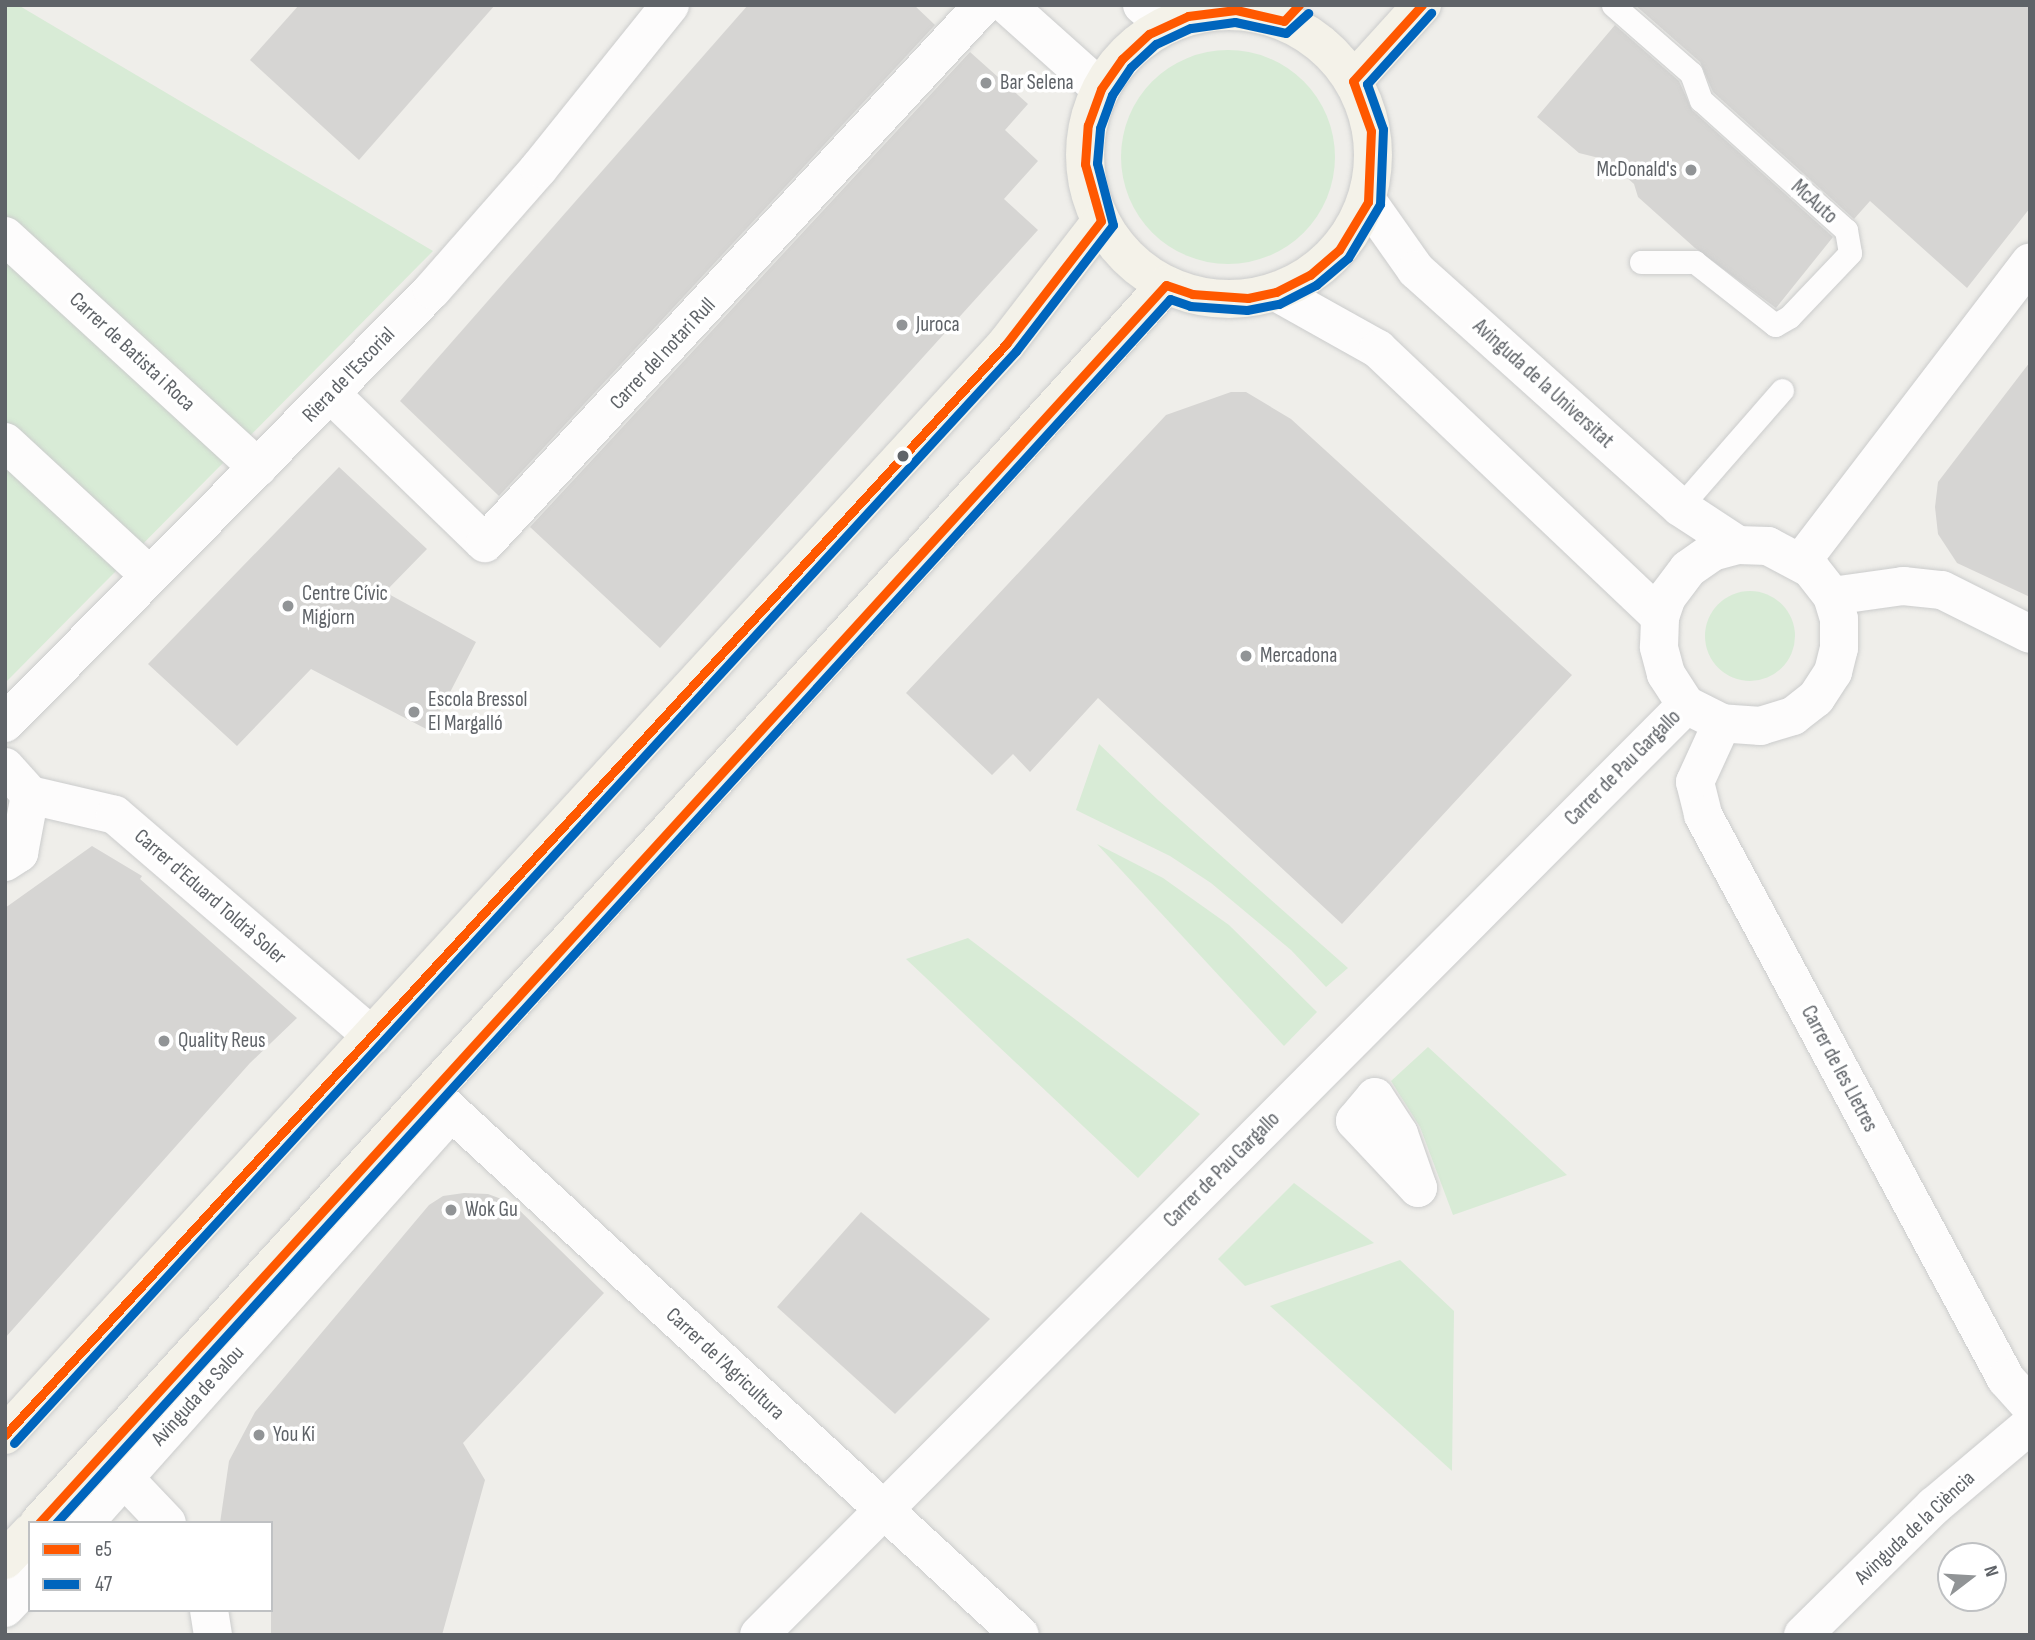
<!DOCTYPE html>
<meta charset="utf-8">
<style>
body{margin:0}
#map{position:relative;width:2035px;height:1640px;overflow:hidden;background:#efeeea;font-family:"Sofia Sans Condensed",sans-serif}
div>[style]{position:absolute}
.green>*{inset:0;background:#d8ebd6}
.round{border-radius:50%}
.building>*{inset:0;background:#d6d5d3}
.roads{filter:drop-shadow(0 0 2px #cbcccc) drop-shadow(0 0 2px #cbcccc)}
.lane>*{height:23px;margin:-11.5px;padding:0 11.5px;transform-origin:11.5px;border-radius:11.5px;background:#fdfcfc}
.street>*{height:38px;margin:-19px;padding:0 19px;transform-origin:19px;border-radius:19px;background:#fdfcfc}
.primary>*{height:38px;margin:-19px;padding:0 19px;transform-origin:19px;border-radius:19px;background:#f4f2e9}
.primary>.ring{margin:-19px;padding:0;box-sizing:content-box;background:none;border:38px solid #f4f2e9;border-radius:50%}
.bus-1>*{height:9px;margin:-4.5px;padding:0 4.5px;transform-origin:4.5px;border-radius:4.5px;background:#ff5800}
.bus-2>*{height:9px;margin:-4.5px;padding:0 4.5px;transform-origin:4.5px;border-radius:4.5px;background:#0065bd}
.dots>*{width:19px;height:19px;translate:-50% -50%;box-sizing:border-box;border:4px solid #fff;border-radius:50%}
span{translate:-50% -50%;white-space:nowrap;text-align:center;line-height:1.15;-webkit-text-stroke:7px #fff;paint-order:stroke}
.poi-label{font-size:21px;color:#5f6368}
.left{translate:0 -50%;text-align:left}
.right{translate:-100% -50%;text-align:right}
.street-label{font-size:21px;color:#5f6368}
.frame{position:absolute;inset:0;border:7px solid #5f6368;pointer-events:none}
.legend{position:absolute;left:28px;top:1521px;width:245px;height:91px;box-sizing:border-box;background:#fff;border:2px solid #bfc1c3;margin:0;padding:9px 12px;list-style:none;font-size:21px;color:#5f6368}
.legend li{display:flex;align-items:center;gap:14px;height:35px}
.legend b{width:35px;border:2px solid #bfc1c3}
.north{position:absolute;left:1937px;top:1542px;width:70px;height:70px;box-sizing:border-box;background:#fff;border:2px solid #bfc1c3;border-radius:50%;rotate:73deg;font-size:19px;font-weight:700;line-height:28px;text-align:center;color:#5f6368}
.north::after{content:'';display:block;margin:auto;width:24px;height:32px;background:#919496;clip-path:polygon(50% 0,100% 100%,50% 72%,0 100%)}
</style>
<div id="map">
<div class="green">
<i style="clip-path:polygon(5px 5px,18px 5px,433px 251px,5px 683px)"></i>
<i class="round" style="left:1121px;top:50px;width:214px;height:214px"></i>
<i class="round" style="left:1705px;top:591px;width:90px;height:90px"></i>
<i style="clip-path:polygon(1099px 744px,1158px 800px,1348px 968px,1326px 987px,1291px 950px,1211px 883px,1170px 856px,1076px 810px)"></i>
<i style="clip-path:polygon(1097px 844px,1163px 878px,1229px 925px,1317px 1012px,1284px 1046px)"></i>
<i style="clip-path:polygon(968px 938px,1200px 1114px,1138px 1178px,906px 959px)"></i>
<i style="clip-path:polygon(1428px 1047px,1567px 1175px,1453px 1215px,1420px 1127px,1391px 1081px)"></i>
<i style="clip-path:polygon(1294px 1183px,1374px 1243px,1245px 1286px,1218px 1259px)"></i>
<i style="clip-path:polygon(1400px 1260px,1454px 1311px,1452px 1471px,1270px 1306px)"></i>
</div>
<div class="building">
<i style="clip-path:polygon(299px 5px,495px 5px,359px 160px,250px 60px)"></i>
<i style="clip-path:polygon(748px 5px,914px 5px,935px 25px,499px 496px,400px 401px)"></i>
<i style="clip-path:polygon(1635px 5px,2030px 5px,2030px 208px,1967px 288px,1870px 201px,1854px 219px,1713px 92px,1700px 62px)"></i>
<i style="clip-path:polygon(1615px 25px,1679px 81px,1692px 110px,1833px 237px,1776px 308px,1695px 248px,1638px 197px,1634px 184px,1607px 160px,1579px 153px,1537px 117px)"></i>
<i style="clip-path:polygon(970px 52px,1028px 104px,1005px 130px,1038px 161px,1004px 199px,1038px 230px,660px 648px,530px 527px)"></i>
<i style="clip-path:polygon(2030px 362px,2030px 597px,1957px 563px,1938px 534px,1935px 507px,1938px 482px)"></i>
<i style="clip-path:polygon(1231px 392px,1246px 392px,1291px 419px,1572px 675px,1342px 924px,1098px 698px,1030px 772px,1013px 754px,992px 775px,906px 693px,1166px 415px)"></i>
<i style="clip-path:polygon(339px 467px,427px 549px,385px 592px,476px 642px,430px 731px,311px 669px,237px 746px,148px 664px)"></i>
<i style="clip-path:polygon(92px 846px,142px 876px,140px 879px,297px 1018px,250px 1063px,5px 1338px,5px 908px)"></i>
<i style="clip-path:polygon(464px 1193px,488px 1194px,512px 1203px,604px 1293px,463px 1443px,485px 1480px,442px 1635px,271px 1635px,271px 1523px,220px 1523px,229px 1461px,255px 1412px,429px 1205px,443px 1196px)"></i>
<i style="clip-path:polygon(861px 1212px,990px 1319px,895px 1414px,777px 1307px)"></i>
</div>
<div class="roads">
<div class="lane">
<i style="left:1613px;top:5px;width:103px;rotate:41.1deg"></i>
<i style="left:1691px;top:73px;width:29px;rotate:70deg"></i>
<i style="left:1701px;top:100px;width:195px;rotate:41.9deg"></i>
<i style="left:1846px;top:230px;width:23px;rotate:80deg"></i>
<i style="left:1850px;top:253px;width:88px;rotate:133.6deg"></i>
<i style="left:1789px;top:317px;width:16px;rotate:150deg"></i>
<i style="left:1775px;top:325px;width:102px;rotate:-141.8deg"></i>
<i style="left:1695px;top:262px;width:54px;rotate:180deg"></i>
<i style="left:1680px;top:507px;width:155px;rotate:-48.9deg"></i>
</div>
<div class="street">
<i style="left:1007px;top:5px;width:126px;rotate:41.8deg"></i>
<i style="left:1142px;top:5px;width:31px;rotate:40deg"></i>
<i style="left:1368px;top:202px;width:83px;rotate:54.8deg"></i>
<i style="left:1416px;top:270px;width:355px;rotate:41.9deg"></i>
<i style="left:1680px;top:507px;width:69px;rotate:33.2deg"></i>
<i style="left:5px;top:236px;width:343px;rotate:42.5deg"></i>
<i style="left:1276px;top:292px;width:117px;rotate:29.2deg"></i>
<i style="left:1378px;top:349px;width:389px;rotate:43.5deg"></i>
<i style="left:331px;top:394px;width:214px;rotate:44.1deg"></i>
<i style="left:485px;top:543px;width:733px;rotate:-47.21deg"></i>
<i style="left:5px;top:442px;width:197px;rotate:42.7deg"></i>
<i style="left:1738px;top:545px;width:30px;rotate:2deg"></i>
<i style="left:1768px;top:546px;width:49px;rotate:28.1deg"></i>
<i style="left:1811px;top:569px;width:34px;rotate:52deg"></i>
<i style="left:1832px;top:596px;width:24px;rotate:73deg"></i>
<i style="left:1839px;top:619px;width:29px;rotate:90deg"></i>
<i style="left:1839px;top:648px;width:25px;rotate:104deg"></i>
<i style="left:1833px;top:672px;width:31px;rotate:123deg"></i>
<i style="left:1816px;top:698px;width:29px;rotate:142deg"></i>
<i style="left:1793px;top:716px;width:34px;rotate:163deg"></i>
<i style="left:1761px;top:726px;width:39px;rotate:-176deg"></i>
<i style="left:1722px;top:723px;width:40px;rotate:-153.4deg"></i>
<i style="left:1686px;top:705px;width:37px;rotate:-123deg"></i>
<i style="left:1666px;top:674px;width:28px;rotate:-105deg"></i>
<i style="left:1659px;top:647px;width:30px;rotate:-88deg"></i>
<i style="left:1660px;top:617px;width:21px;rotate:-71deg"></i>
<i style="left:1667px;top:597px;width:35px;rotate:-53deg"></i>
<i style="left:1688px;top:569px;width:29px;rotate:-35deg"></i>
<i style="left:1712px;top:552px;width:27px;rotate:-15deg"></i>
<i style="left:1801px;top:562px;width:377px;rotate:-52.6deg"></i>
<i style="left:1832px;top:596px;width:72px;rotate:-8deg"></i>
<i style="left:1903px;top:586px;width:39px;rotate:6deg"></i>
<i style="left:1942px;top:590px;width:98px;rotate:26.6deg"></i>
<i style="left:5px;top:723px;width:608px;rotate:-45.4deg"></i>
<i style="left:432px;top:290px;width:162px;rotate:-48.7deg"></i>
<i style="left:539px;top:168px;width:209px;rotate:-51.2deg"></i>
<i style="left:1722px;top:723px;width:65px;rotate:114.6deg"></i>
<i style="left:1695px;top:782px;width:34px;rotate:76deg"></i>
<i style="left:1703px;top:815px;width:640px;rotate:61.75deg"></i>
<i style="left:2006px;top:1379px;width:36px;rotate:48deg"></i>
<i style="left:5px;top:767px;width:38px;rotate:48deg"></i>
<i style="left:30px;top:795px;width:87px;rotate:13.2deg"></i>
<i style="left:115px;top:815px;width:339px;rotate:40.7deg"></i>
<i style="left:5px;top:862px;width:17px;rotate:-33deg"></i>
<i style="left:19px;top:853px;width:59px;rotate:-79.3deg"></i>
<i style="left:431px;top:1093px;width:800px;rotate:42.62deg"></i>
<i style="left:1375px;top:1097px;width:44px;rotate:57deg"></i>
<i style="left:1399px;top:1134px;width:57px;rotate:70.6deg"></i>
<i style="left:1418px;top:1188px;width:92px;rotate:-133.2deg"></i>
<i style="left:1355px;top:1121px;width:31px;rotate:-50deg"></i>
<i style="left:124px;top:1478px;width:62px;rotate:46.3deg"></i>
<i style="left:84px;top:1523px;width:551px;rotate:-48.24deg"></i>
<i style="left:5px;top:1608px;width:37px;rotate:-47deg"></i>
<i style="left:209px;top:1610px;width:25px;rotate:81deg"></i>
<i style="left:759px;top:1635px;width:1313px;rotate:-45.09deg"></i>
<i style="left:1803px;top:1635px;width:184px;rotate:-44.6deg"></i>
<i style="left:1934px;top:1506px;width:126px;rotate:-40.2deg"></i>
</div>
<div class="primary">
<i class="ring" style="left:1085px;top:11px;width:250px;height:250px"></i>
<i style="left:1353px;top:81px;width:103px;rotate:-47.8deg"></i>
<i style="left:5px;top:1435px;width:1481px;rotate:-47.46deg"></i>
<i style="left:1006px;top:344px;width:155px;rotate:-52.3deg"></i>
<i style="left:39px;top:1523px;width:1674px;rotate:-47.69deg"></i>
<i style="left:5px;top:1560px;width:37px;rotate:-47deg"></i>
</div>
</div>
<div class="bus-1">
<i style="left:5px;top:1435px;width:1481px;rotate:-47.46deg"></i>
<i style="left:1006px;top:344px;width:155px;rotate:-52.3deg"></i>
<i style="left:1101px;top:221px;width:59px;rotate:-105.7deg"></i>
<i style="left:1085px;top:164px;width:39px;rotate:-86deg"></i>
<i style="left:1088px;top:125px;width:38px;rotate:-70deg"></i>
<i style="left:1101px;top:89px;width:37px;rotate:-55deg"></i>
<i style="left:1122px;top:59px;width:37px;rotate:-43deg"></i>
<i style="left:1149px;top:34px;width:43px;rotate:-24.8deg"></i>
<i style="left:1188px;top:16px;width:48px;rotate:-7.1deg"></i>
<i style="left:1236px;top:10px;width:49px;rotate:12.9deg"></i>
<i style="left:1284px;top:21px;width:22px;rotate:-47deg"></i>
<i style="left:39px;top:1523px;width:1674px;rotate:-47.69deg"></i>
<i style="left:1166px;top:285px;width:28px;rotate:19deg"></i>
<i style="left:1192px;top:294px;width:56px;rotate:4.1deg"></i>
<i style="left:1248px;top:298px;width:29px;rotate:-12deg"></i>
<i style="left:1276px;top:292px;width:38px;rotate:-27deg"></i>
<i style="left:1310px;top:275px;width:38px;rotate:-41deg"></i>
<i style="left:1339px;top:250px;width:56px;rotate:-58.9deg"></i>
<i style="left:1368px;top:202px;width:71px;rotate:-87.6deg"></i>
<i style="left:1371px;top:131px;width:53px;rotate:-109.8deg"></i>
<i style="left:1353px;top:81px;width:103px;rotate:-47.8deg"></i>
</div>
<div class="bus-2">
<i style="left:14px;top:1443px;width:1482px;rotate:-47.46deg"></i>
<i style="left:1016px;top:351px;width:159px;rotate:-52.4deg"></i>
<i style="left:1113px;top:225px;width:64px;rotate:-104.5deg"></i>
<i style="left:1097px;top:163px;width:35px;rotate:-85deg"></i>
<i style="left:1100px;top:128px;width:35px;rotate:-70deg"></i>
<i style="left:1112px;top:95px;width:34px;rotate:-56deg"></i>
<i style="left:1131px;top:67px;width:34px;rotate:-43deg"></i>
<i style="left:1156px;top:44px;width:38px;rotate:-25deg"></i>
<i style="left:1191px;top:28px;width:44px;rotate:-7.8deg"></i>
<i style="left:1235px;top:22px;width:52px;rotate:12.2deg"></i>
<i style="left:1286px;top:33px;width:30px;rotate:-42deg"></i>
<i style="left:56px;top:1523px;width:1655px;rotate:-47.69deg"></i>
<i style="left:1170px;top:299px;width:21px;rotate:19deg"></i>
<i style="left:1190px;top:306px;width:57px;rotate:4deg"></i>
<i style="left:1247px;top:310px;width:33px;rotate:-11deg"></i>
<i style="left:1279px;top:304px;width:42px;rotate:-27.2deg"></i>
<i style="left:1316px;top:285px;width:42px;rotate:-40.2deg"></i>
<i style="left:1348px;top:258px;width:63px;rotate:-59.3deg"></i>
<i style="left:1380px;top:204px;width:75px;rotate:-87.7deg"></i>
<i style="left:1383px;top:129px;width:48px;rotate:-109.6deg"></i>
<i style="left:1367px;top:84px;width:96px;rotate:-48deg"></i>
</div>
<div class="dots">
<i style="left:986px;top:83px;background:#919496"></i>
<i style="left:1691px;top:170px;background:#919496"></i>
<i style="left:902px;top:325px;background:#919496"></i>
<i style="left:903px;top:456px;background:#5f6368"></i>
<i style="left:288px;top:606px;background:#919496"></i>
<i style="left:1246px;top:656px;background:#919496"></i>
<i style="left:414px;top:712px;background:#919496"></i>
<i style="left:164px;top:1041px;background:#919496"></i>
<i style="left:451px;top:1210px;background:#919496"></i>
<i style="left:259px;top:1435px;background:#919496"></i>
</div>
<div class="poi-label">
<span class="left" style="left:1000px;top:83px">Bar Selena</span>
<span class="right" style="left:1677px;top:170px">McDonald's</span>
<span class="left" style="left:916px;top:325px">Juroca</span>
<span class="left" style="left:302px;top:606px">Centre Cívic<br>Migjorn</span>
<span class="left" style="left:1260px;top:656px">Mercadona</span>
<span class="left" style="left:428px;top:712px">Escola Bressol<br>El Margalló</span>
<span class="left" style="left:178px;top:1041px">Quality Reus</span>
<span class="left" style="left:465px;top:1210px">Wok Gu</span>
<span class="left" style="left:273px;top:1435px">You Ki</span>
</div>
<div class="street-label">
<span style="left:1814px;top:202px;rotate:42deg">McAuto</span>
<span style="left:132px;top:352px;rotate:43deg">Carrer de Batista i Roca</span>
<span style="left:663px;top:354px;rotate:-47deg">Carrer del notari Rull</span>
<span style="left:349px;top:375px;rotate:-46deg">Riera de l'Escorial</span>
<span style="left:1543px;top:384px;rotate:42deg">Avinguda de la Universitat</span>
<span style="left:1623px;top:768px;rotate:-45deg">Carrer de Pau Gargallo</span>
<span style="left:210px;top:897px;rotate:41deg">Carrer d'Eduard Toldrà Soler</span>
<span style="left:1839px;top:1069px;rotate:62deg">Carrer de les Lletres</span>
<span style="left:1222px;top:1170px;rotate:-45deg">Carrer de Pau Gargallo</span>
<span style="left:725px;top:1364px;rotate:43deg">Carrer de l'Agricultura</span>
<span style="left:198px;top:1396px;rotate:-48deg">Avinguda de Salou</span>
<span style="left:1915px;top:1528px;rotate:-43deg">Avinguda de la Ciència</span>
</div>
<div class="frame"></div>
<ul class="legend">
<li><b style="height:9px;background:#ff5800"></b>e5</li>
<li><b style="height:9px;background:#0065bd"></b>47</li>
</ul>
<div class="north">N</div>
</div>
